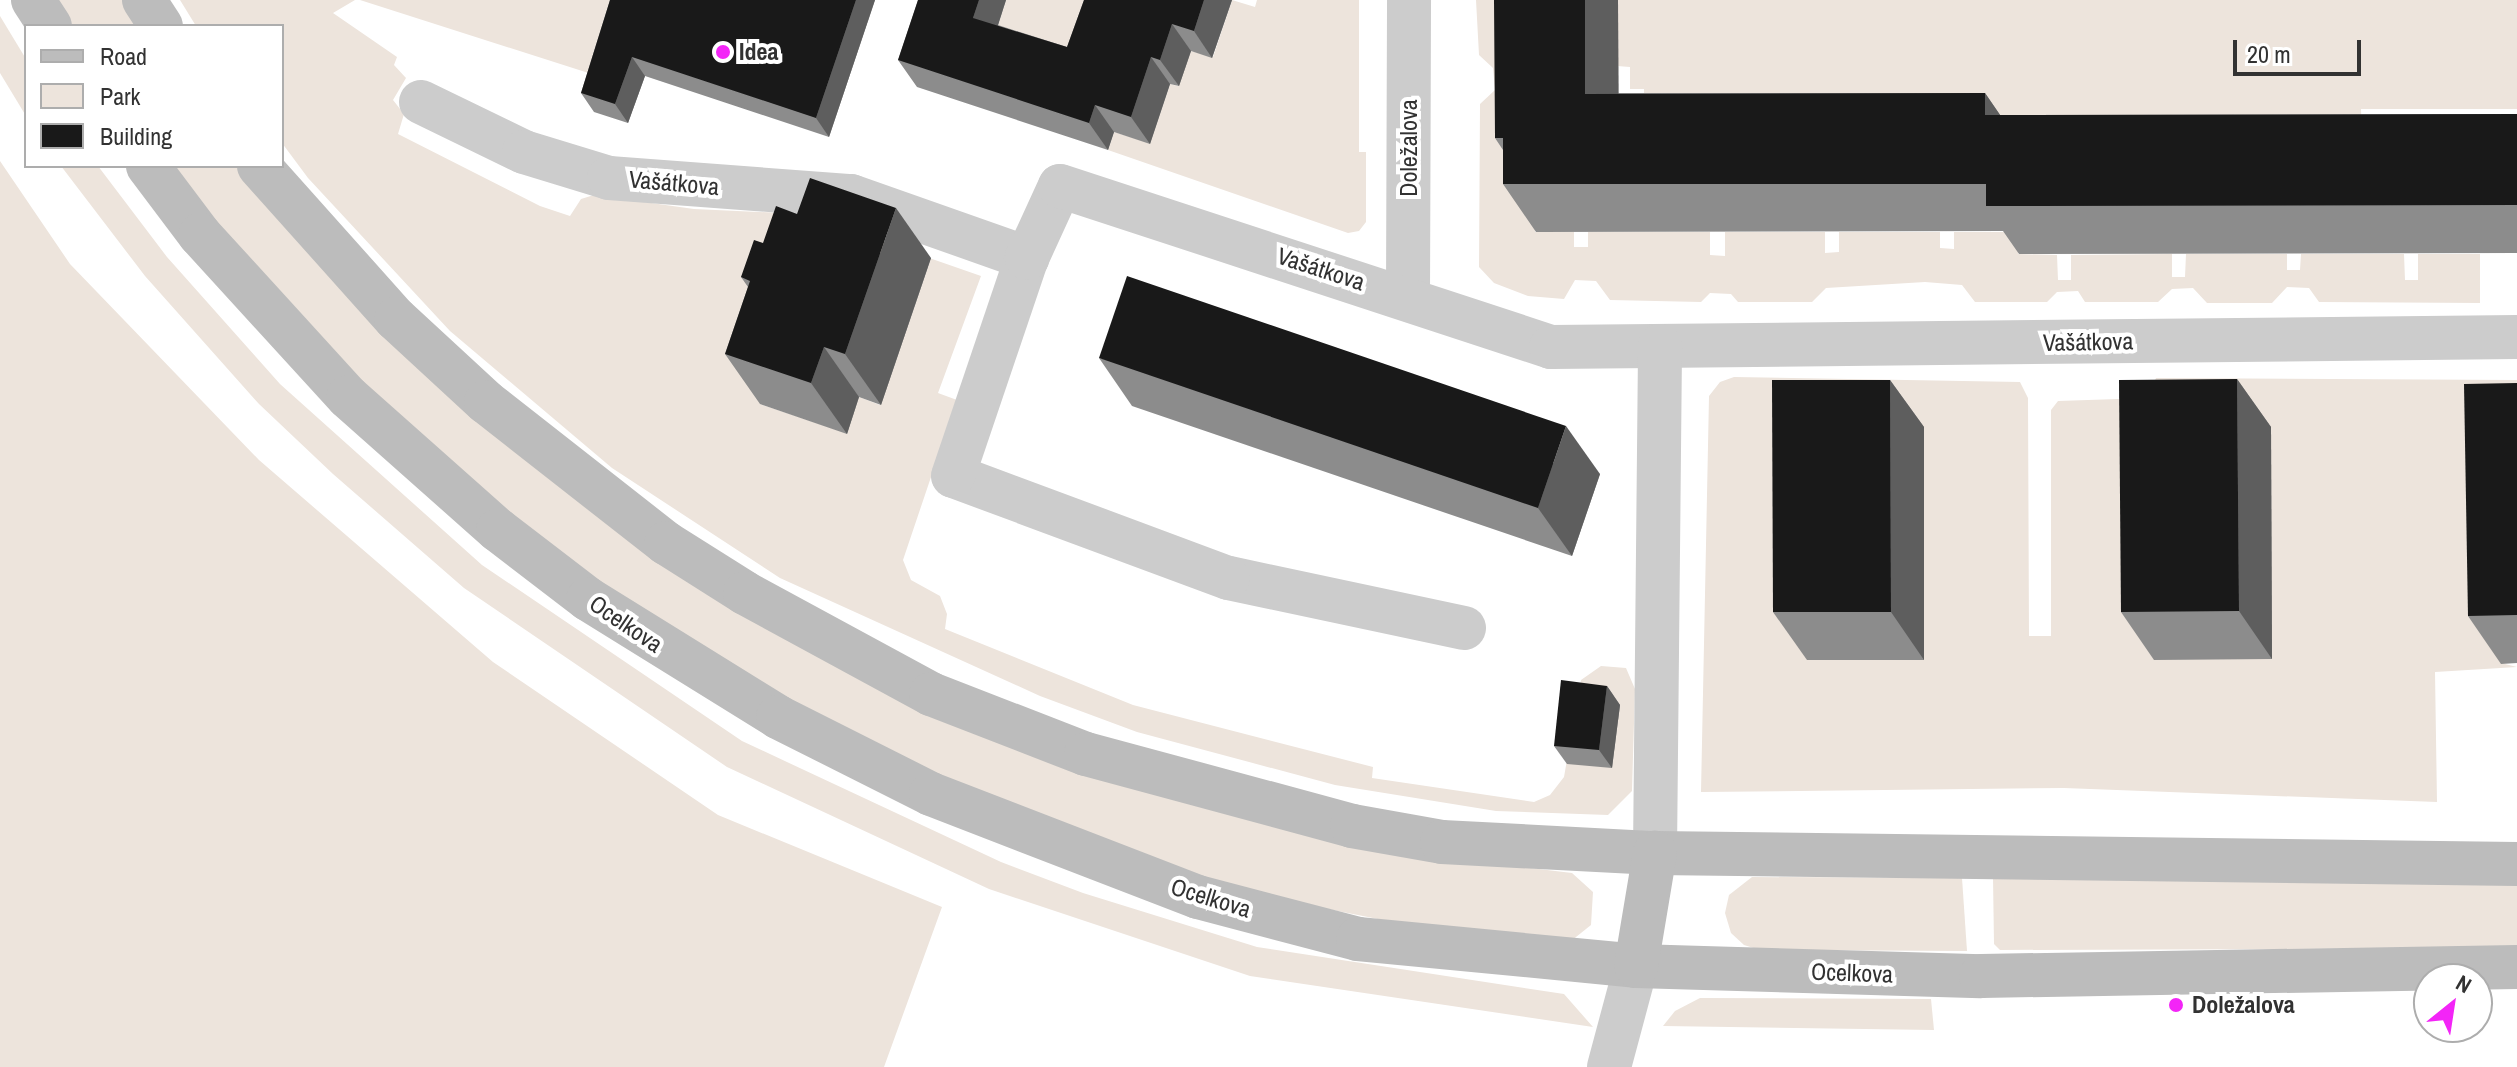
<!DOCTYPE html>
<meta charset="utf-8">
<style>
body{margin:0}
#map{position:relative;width:2517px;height:1067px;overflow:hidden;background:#fff;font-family:"Archivo Narrow",sans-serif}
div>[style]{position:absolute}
.green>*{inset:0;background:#ede4dc}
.street>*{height:44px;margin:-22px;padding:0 22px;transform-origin:22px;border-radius:22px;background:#ccc}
.secondary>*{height:44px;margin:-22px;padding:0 22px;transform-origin:22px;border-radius:22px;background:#bcbcbc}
.wall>*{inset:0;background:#8c8c8c}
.shaded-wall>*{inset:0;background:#5e5e5e}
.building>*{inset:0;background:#191919}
.dots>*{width:22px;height:22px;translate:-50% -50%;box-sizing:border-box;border:4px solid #fff;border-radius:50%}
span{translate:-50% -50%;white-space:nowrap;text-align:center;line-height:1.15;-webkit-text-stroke:8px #fff;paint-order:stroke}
.poi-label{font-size:24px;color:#323232;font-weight:700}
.left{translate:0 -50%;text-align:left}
.street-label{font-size:24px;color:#323232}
.legend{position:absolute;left:24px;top:24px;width:260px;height:144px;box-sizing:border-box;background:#fff;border:2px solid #adadad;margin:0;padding:10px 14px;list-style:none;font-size:24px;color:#323232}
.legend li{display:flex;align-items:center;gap:16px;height:40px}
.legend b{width:40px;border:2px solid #adadad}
.north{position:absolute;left:2413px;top:963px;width:80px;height:80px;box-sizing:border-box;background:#fff;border:2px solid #adadad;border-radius:50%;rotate:30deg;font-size:22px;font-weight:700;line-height:32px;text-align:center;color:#323232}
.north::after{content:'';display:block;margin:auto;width:28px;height:36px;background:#f325f7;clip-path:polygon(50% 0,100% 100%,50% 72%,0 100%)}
.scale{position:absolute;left:2233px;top:40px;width:128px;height:36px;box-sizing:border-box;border:4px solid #323232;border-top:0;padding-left:10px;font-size:24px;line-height:28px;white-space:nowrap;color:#323232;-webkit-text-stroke:6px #fff;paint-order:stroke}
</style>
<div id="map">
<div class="green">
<i style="clip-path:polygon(46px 0,130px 0,146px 26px,62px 26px)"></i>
<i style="clip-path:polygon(evenodd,180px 0,355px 0,333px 13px,397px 57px,394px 65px,406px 78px,393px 100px,404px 114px,398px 134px,540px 206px,570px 216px,581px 199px,594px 195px,694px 209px,803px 214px,981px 276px,938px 393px,957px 400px,903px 560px,911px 580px,940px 596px,947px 614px,945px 629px,1133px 705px,1373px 767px,1372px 778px,1534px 802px,1550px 795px,1564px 777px,1581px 680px,1601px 666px,1626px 668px,1635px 689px,1632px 791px,1608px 815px,1496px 811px,1335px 785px,1137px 732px,1040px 696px,780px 578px,612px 468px,450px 331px,308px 178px,282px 143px,282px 26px,196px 26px,180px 0,931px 258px,880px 405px,859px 397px,846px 433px,760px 404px,931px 258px)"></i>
<i style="clip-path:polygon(360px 0,627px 0,601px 77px)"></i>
<i style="clip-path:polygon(1006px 0,1112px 0,1086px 74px,992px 44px)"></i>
<i style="clip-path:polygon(1232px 0,1255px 7px,1257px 0,1359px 0,1359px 152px,1366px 152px,1366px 222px,1359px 231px,1348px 233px,1108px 150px,1114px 132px,1150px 143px,1170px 84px,1178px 86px,1191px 51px,1213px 57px)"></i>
<i style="clip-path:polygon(1476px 0,1526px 0,1535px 232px,1574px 232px,1574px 247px,1588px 247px,1588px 232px,1710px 232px,1710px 255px,1725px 256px,1725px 232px,1825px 232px,1825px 253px,1839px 252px,1839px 232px,1940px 232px,1940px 248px,1954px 249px,1954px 232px,2018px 232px,2018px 254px,2057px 255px,2058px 280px,2071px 280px,2071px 255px,2172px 254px,2172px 277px,2185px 277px,2186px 254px,2287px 254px,2287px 270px,2300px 270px,2301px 254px,2404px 254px,2405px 280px,2418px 280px,2418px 254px,2480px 254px,2480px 303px,2319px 302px,2309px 288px,2287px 287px,2272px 303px,2207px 303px,2193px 288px,2172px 289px,2158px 302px,2085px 302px,2078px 291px,2057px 292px,2047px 302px,1975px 302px,1962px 285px,1925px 282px,1826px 288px,1812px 302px,1738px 302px,1731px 294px,1710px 293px,1701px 302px,1610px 300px,1596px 281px,1575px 280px,1564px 299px,1528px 296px,1494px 283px,1479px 267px,1480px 104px,1495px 90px,1493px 68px,1479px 55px)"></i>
<i style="clip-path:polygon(1617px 0,2517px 0,2517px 109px,2361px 109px,2363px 163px,1644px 101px,1644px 89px,1630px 89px,1630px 67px,1617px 66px)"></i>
<i style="clip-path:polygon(0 16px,26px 59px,26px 116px,0 73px)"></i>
<i style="clip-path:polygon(0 161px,70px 264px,259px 460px,493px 662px,718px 815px,942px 907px,884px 1067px,0 1067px)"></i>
<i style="clip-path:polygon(61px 166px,98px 166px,167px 257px,280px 384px,482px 565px,742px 741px,1001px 862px,1083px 893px,1257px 947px,1564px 994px,1593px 1027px,1250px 976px,989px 889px,727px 767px,464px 588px,333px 474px,259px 404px,145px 276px)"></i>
<i style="clip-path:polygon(159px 166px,247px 166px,332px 265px,852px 667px,1414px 854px,1572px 873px,1593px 892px,1591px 925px,1571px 941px,1403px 924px,1263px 896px,1130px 859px,819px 730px,459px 486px)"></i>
<i style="clip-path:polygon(1734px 377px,2020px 382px,2028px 398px,2029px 636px,2051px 636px,2051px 410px,2058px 401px,2148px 398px,2156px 378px,2517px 380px,2501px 663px,2517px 667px,2435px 672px,2437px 802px,2064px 788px,1701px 792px,1709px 396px,1720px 382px)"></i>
<i style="clip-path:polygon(1752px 877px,1962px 878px,1967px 951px,1760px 950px,1744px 945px,1731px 933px,1725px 913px,1729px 895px)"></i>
<i style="clip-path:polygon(1993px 877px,2517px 880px,2517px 948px,2000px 950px,1994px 944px)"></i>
<i style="clip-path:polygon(1700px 998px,1931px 999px,1934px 1030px,1663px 1026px,1675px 1011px)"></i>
</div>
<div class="street">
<i style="left:421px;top:102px;width:114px;rotate:25.9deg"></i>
<i style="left:524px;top:152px;width:89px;rotate:17deg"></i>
<i style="left:609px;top:178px;width:243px;rotate:4.3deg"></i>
<i style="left:851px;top:196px;width:187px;rotate:19.4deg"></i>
<i style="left:1408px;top:296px;width:296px;rotate:-89.8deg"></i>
<i style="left:1464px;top:628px;width:241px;rotate:-168deg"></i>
<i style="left:1228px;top:578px;width:293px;rotate:-159.6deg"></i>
<i style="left:953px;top:476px;width:230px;rotate:-71.3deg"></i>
<i style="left:1027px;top:258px;width:79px;rotate:-65.4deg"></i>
<i style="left:1060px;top:186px;width:517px;rotate:18.15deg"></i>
<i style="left:1551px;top:347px;width:966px;rotate:-0.59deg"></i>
<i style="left:1655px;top:853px;width:507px;rotate:-89.43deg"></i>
<i style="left:1609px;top:1067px;width:105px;rotate:-75deg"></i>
</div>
<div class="secondary">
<i style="left:33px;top:0;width:31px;rotate:57deg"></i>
<i style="left:144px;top:0;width:31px;rotate:57deg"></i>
<i style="left:148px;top:166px;width:86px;rotate:53deg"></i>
<i style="left:200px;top:235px;width:219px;rotate:47.6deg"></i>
<i style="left:348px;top:397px;width:200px;rotate:41.6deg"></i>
<i style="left:498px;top:530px;width:113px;rotate:37.5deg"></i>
<i style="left:588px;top:599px;width:224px;rotate:31.8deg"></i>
<i style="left:778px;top:717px;width:171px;rotate:26.7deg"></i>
<i style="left:931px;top:794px;width:286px;rotate:21.1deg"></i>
<i style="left:1198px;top:897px;width:165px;rotate:14.7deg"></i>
<i style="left:1358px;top:939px;width:279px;rotate:5.5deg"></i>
<i style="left:1636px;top:966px;width:345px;rotate:1.7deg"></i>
<i style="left:1981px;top:976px;width:536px;rotate:-0.96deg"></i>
<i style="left:259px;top:166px;width:205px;rotate:48.2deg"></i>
<i style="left:396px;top:319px;width:122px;rotate:42.7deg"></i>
<i style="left:486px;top:402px;width:229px;rotate:38.1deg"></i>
<i style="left:666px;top:543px;width:93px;rotate:32.3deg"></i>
<i style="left:745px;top:593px;width:212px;rotate:28.5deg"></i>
<i style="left:931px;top:694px;width:166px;rotate:21.2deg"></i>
<i style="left:1086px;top:754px;width:276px;rotate:15.1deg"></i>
<i style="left:1352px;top:826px;width:91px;rotate:10.1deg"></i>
<i style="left:1442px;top:842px;width:213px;rotate:3deg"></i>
<i style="left:1655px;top:853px;width:862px;rotate:0.73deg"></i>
<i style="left:1636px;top:966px;width:115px;rotate:-80.5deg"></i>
</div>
<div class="wall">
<i style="clip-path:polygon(610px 0,875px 0,829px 137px,645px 76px,628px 123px,594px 112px,581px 93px)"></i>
<i style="clip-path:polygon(918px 0,1006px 0,998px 25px,1067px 47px,1084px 0,1232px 0,1212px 58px,1191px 51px,1179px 86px,1170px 84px,1150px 144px,1114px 132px,1108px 150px,917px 87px,898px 60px)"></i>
<i style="clip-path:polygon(1619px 93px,1985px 93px,2000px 115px,2517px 114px,2517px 253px,2019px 254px,2003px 231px,1536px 232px,1503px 184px,1503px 150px,1495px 138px)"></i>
<i style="clip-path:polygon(763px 243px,931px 258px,881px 405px,859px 397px,847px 434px,760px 404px,725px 354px,748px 287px,741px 277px)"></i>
<i style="clip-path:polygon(1099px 358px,1600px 474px,1572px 556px,1132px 406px)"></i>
<i style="clip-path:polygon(2237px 379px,2271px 427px,2272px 659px,2154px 660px,2121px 612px)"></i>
<i style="clip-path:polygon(1890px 380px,1924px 427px,1924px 660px,1807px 660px,1773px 612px)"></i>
<i style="clip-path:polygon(2517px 383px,2517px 663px,2501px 664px,2468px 616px)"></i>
<i style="clip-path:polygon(1607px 686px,1620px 705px,1612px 768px,1567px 764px,1554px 746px)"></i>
</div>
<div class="shaded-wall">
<i style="clip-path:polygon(856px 0,875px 0,829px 137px,816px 118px)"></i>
<i style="clip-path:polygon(979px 0,1006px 0,992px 44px,973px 18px)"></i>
<i style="clip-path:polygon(1204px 0,1232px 0,1212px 58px,1194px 31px)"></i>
<i style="clip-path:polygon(1585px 0,1618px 0,1619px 141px,1585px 94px)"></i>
<i style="clip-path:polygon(1172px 24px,1191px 51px,1179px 86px,1160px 60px)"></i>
<i style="clip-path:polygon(632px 57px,645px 76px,628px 123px,615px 104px)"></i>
<i style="clip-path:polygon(1151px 57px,1170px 84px,1150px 144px,1131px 117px)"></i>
<i style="clip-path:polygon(1985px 93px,2018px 141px,1985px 115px)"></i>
<i style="clip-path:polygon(1095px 105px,1114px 132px,1108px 150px,1089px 123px)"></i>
<i style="clip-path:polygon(896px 208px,931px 258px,881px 405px,845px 354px)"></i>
<i style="clip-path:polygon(824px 347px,859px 397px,847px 434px,811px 383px)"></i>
<i style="clip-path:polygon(2237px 379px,2271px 427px,2272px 659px,2239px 611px)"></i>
<i style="clip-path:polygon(1890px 380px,1924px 427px,1924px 660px,1891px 612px)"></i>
<i style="clip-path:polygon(1566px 426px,1600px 474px,1572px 556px,1538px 508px)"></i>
<i style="clip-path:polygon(1607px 686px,1620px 705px,1612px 768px,1599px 750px)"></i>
</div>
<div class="building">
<i style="clip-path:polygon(610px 0,856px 0,816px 118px,632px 57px,615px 104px,581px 93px)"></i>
<i style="clip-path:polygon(918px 0,979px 0,973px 18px,1067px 47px,1084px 0,1204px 0,1194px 31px,1172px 24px,1160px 60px,1151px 57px,1131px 117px,1095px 105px,1089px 123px,898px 60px)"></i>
<i style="clip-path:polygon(1494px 0,1585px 0,1585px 94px,1985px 93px,1985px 115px,2517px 114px,2517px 205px,1986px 206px,1986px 184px,1503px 184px,1503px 138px,1495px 138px)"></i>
<i style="clip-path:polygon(810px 178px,896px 208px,845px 354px,824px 347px,811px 383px,725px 354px,750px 281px,741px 277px,754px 240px,763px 243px,776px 206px,797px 214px)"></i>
<i style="clip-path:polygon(1127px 276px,1566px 426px,1538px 508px,1099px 358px)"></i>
<i style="clip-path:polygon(2237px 379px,2239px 611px,2121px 612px,2119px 380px)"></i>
<i style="clip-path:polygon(1772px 380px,1890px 380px,1891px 612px,1773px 612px)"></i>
<i style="clip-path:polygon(2517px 383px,2517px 615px,2468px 616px,2464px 384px)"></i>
<i style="clip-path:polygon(1561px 680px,1607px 686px,1599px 750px,1554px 746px)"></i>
</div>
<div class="dots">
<i style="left:723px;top:52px;background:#f325f7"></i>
<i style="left:2176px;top:1005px;background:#f325f7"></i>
</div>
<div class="poi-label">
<span class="left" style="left:739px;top:52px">Idea</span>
<span class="left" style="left:2192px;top:1005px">Doležalova</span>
</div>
<div class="street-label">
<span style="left:1409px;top:148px;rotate:-90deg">Doležalova</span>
<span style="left:674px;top:183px;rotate:5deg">Vašátkova</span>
<span style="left:1321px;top:269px;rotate:18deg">Vašátkova</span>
<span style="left:2088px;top:342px;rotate:-1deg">Vašátkova</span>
<span style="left:626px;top:624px;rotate:34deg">Ocelkova</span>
<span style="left:1211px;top:898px;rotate:17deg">Ocelkova</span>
<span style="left:1852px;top:973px;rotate:2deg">Ocelkova</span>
</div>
<ul class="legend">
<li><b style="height:10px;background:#bcbcbc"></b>Road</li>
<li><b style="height:22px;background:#ede4dc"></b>Park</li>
<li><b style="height:22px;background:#191919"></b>Building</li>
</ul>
<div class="north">N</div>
<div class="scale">20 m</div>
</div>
